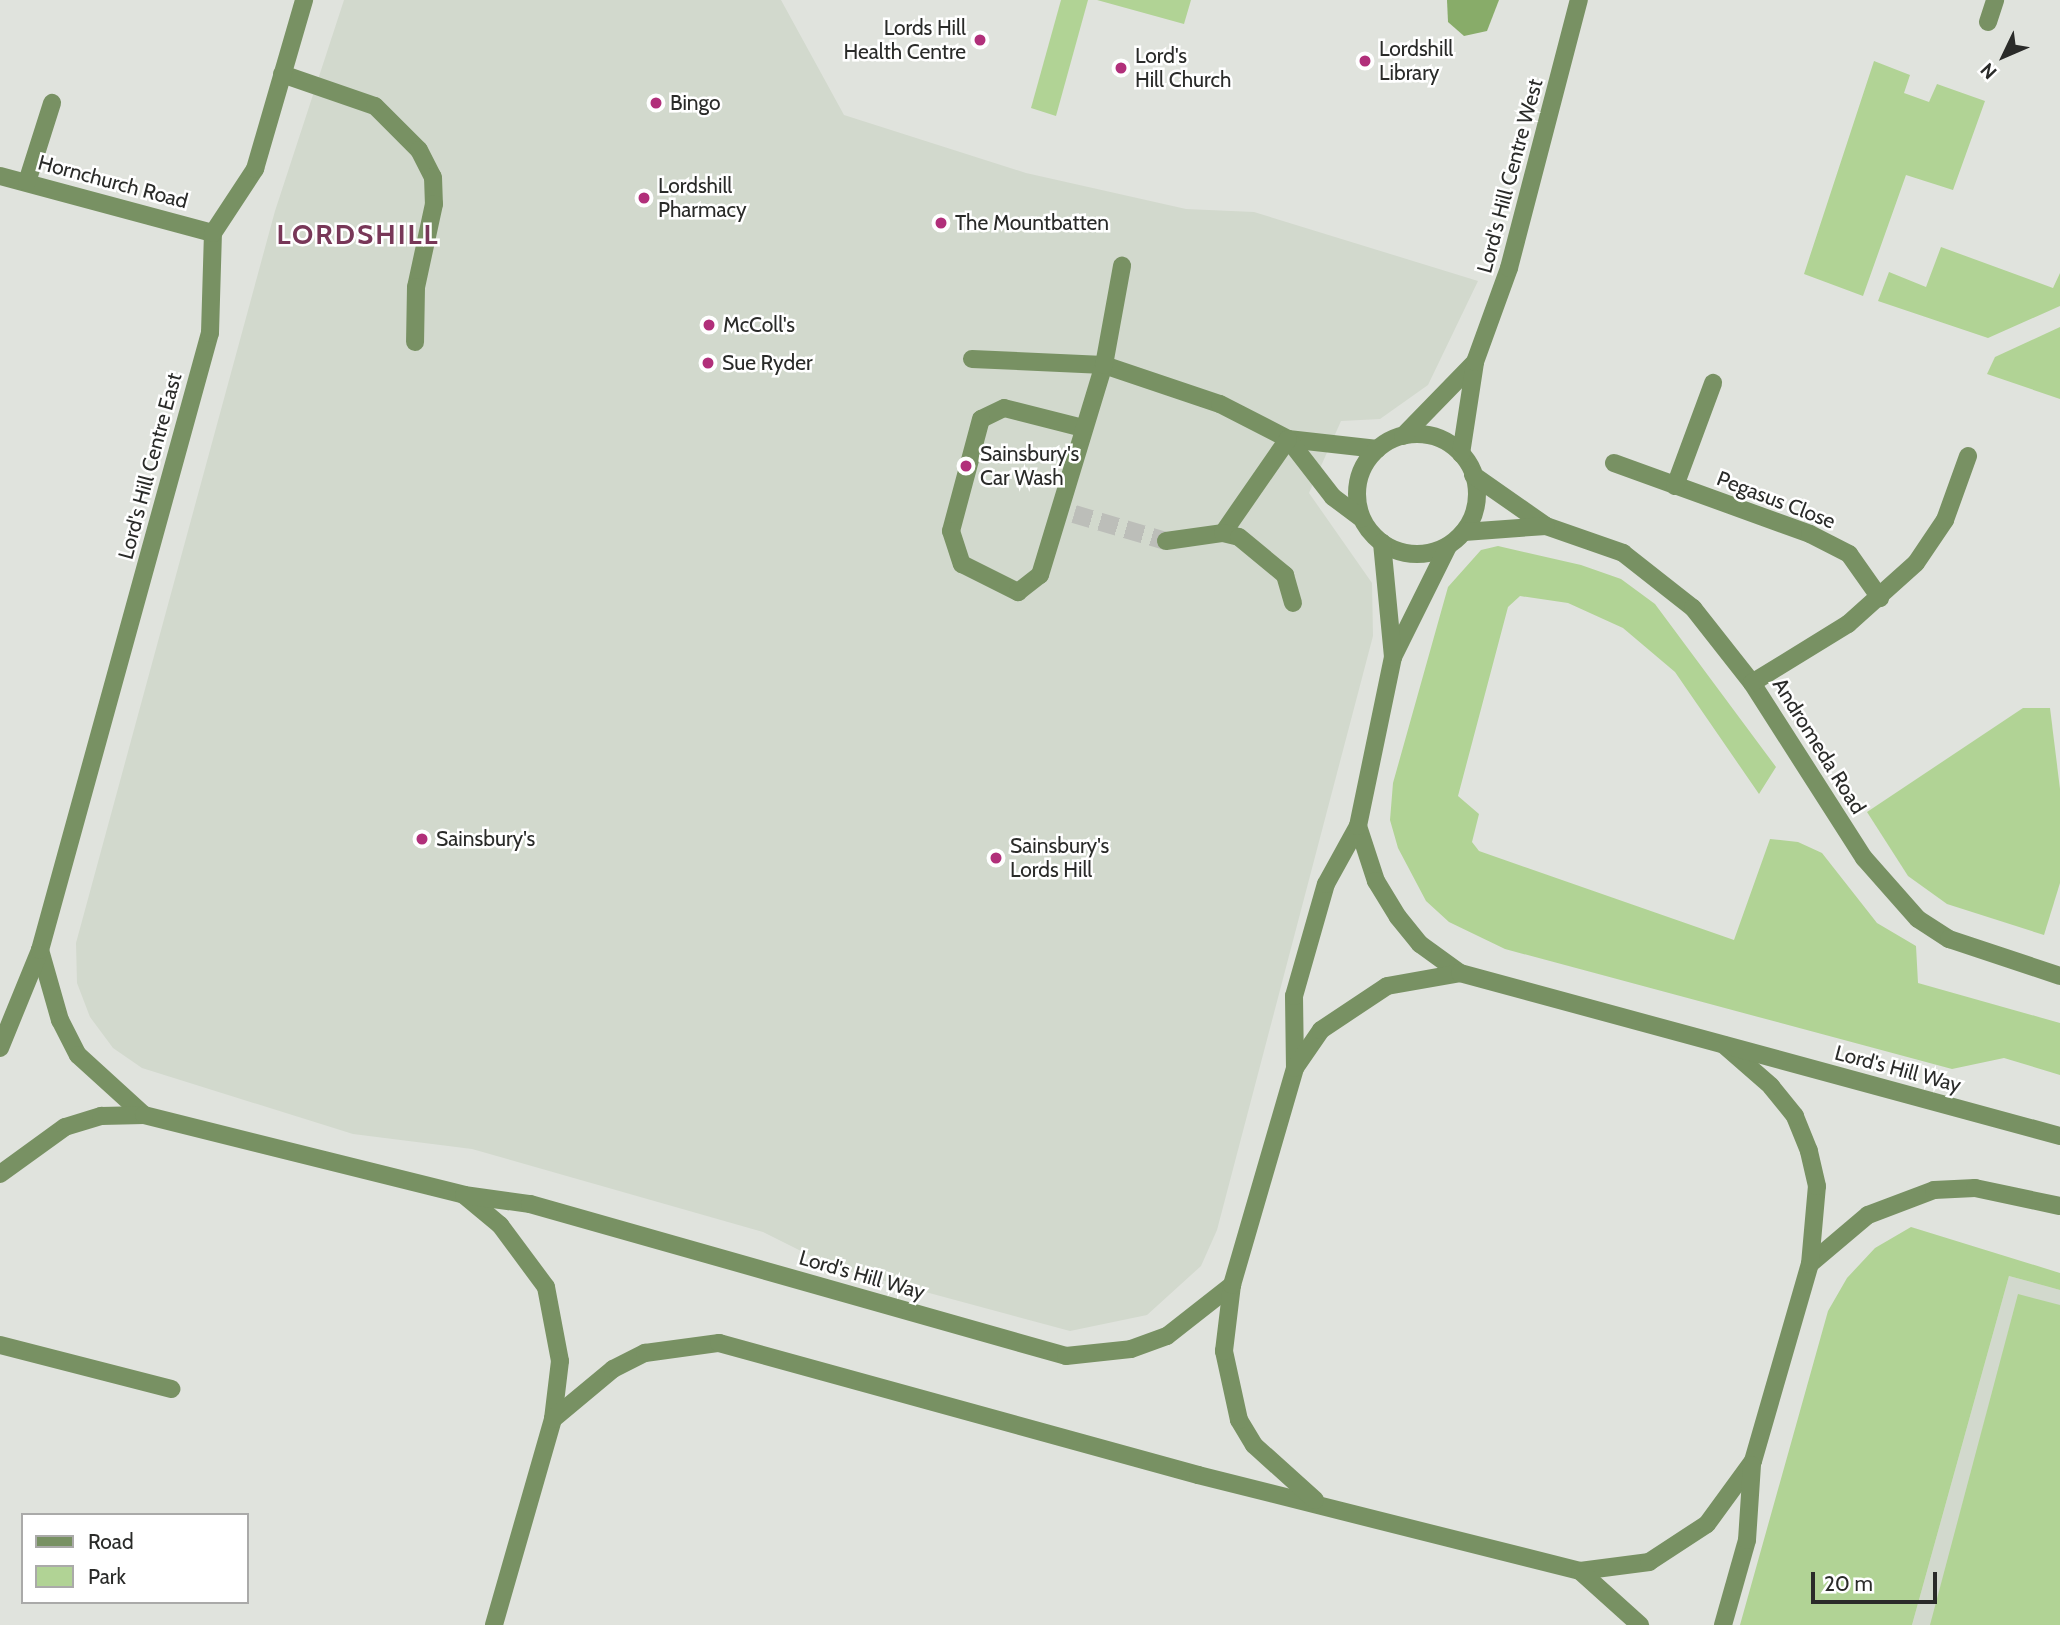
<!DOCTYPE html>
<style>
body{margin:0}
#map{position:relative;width:2060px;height:1625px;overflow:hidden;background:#e0e3dd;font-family:Cabin,sans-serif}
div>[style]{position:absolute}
.built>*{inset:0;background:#d2d9cd}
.green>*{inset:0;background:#b1d395}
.forest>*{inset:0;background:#88ac69}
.minor-tunnel>*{height:18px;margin-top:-9px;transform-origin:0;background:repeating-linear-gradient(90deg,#bcbeb9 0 18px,transparent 0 27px)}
.minor>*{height:18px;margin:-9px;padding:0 9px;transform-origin:9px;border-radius:9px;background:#789163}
.minor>.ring{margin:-9px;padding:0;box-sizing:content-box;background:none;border:18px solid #789163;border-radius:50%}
.dots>*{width:19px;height:19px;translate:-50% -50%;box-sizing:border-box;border:4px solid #fff;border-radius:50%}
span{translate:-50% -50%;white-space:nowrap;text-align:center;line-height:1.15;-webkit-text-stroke:5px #fff;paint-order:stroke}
.poi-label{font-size:21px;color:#2a2b29}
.right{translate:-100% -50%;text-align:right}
.left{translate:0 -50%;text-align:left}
.street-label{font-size:21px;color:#2a2b29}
.district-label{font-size:28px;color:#783758;font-weight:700;letter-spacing:2px}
.legend{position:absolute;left:21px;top:1513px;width:228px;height:91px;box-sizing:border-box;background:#fff;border:2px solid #aaaaa9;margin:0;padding:9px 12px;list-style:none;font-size:21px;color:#2a2b29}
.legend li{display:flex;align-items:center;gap:14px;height:35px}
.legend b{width:35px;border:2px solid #aaaaa9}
.north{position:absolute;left:1969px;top:21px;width:70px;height:70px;-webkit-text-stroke:5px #fff;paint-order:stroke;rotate:226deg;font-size:19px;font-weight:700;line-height:28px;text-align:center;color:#2a2b29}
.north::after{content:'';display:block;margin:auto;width:24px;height:32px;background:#2a2b29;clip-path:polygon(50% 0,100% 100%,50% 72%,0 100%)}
.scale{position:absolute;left:1811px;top:1572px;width:126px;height:32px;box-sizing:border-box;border:4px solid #2a2b29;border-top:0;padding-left:9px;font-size:21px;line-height:24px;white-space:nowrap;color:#2a2b29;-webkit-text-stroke:5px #fff;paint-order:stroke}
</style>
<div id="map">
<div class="built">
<i style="clip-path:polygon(344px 0,781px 0,844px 115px,1026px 173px,1186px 209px,1254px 212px,1478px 281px,1428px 385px,1380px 419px,1341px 421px,1309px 493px,1372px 583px,1373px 636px,1217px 1230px,1201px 1266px,1147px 1315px,1070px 1331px,833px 1267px,763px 1232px,472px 1149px,353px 1134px,142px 1068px,113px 1048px,90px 1017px,77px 983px,76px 943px,275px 211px)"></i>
<i style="clip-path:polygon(2009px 1276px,2060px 1290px,2060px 1625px,1912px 1625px)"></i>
</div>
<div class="green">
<i style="clip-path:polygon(1061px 0,1088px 0,1056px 116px,1031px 108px)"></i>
<i style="clip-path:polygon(1097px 0,1191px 0,1184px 24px)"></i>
<i style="clip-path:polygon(1874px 61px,1910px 75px,1904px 93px,1929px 102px,1937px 84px,1985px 101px,1953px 190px,1906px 175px,1863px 296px,1804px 274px)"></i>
<i style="clip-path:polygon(1941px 247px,2053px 288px,2060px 273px,2060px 306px,1988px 338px,1878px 301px,1889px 272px,1926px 287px)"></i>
<i style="clip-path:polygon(2060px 327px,2060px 399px,1987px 374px,1995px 357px)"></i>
<i style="clip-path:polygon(1498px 546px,1581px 565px,1621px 579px,1655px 604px,1776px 767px,1759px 794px,1675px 672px,1623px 628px,1568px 603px,1520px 596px,1508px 607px,1458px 796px,1479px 814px,1472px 842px,1479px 851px,1734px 940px,1770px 839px,1798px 842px,1822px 853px,1877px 923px,1916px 946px,1918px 983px,2060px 1023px,2060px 1075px,2004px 1058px,1952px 1069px,1505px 949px,1449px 922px,1426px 901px,1398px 848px,1390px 820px,1393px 783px,1448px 587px,1481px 550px)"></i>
<i style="clip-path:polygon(2023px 708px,2050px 708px,2060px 789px,2060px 883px,2044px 935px,1947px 904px,1908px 876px,1867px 812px)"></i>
<i style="clip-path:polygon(1911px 1227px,2060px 1273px,2060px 1290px,2009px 1276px,1912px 1625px,1740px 1625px,1828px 1311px,1847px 1278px,1875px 1248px)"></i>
<i style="clip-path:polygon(2018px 1294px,2060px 1305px,2060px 1625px,1930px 1625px)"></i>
</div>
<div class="forest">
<i style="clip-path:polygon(1447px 0,1499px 0,1487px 31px,1464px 36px,1448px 22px)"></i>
</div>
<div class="minor-tunnel">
<i style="left:1074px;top:514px;width:96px;rotate:16.4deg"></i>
</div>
<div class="minor">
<i style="left:1988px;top:22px;width:23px;rotate:-72deg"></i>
<i style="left:282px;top:74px;width:98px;rotate:19deg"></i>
<i style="left:375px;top:106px;width:62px;rotate:45deg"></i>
<i style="left:419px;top:150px;width:30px;rotate:63deg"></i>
<i style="left:433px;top:177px;width:27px;rotate:88deg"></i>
<i style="left:434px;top:204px;width:85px;rotate:102.2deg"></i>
<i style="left:416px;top:287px;width:55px;rotate:91deg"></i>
<i style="left:0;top:176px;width:220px;rotate:15deg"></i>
<i style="left:27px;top:182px;width:83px;rotate:-72.4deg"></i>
<i style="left:972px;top:359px;width:132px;rotate:2.6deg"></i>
<i style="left:1104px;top:365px;width:122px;rotate:18.6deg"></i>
<i style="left:1220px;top:404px;width:76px;rotate:27.2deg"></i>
<i style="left:1288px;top:439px;width:90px;rotate:6.4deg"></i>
<i style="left:1083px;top:428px;width:81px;rotate:-165.8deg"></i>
<i style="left:1004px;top:408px;width:25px;rotate:154deg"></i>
<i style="left:981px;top:419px;width:116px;rotate:105deg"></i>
<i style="left:951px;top:531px;width:35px;rotate:72deg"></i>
<i style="left:962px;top:564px;width:63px;rotate:26.6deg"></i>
<i style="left:1018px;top:592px;width:28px;rotate:-38deg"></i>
<i style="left:1040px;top:575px;width:220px;rotate:-73.1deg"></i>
<i style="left:1104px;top:365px;width:101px;rotate:-79.7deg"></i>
<i class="ring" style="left:1357px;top:434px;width:102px;height:102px"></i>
<i style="left:1403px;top:436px;width:103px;rotate:-45.8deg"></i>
<i style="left:1288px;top:439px;width:73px;rotate:52.2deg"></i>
<i style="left:1333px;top:497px;width:36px;rotate:37deg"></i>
<i style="left:1461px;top:454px;width:93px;rotate:-81.3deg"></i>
<i style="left:1475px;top:362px;width:100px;rotate:-70.1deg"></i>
<i style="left:1509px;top:268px;width:277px;rotate:-75.4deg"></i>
<i style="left:1614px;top:463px;width:208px;rotate:19.9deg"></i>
<i style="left:1810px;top:534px;width:44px;rotate:27.1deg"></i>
<i style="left:1849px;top:554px;width:54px;rotate:54.8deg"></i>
<i style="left:1473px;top:475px;width:89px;rotate:34.9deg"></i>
<i style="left:1546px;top:526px;width:82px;rotate:19.3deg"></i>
<i style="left:1623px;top:553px;width:89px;rotate:38.2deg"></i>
<i style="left:1693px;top:608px;width:95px;rotate:51.8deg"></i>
<i style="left:1752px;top:683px;width:208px;rotate:57.4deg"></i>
<i style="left:1864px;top:858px;width:81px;rotate:48.5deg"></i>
<i style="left:1918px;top:919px;width:37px;rotate:33deg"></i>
<i style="left:1949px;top:939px;width:117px;rotate:18.4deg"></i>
<i style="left:1675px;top:486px;width:110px;rotate:-69.7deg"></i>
<i style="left:1464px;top:532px;width:82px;rotate:-4.2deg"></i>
<i style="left:1223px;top:533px;width:114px;rotate:-55.3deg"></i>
<i style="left:1166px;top:541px;width:58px;rotate:-8deg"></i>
<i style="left:1223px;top:533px;width:16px;rotate:14deg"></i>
<i style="left:1239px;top:537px;width:60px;rotate:39.6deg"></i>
<i style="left:1285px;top:575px;width:29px;rotate:74deg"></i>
<i style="left:1393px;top:657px;width:124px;rotate:-63.6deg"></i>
<i style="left:1752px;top:683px;width:113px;rotate:-31.6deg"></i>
<i style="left:1848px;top:624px;width:91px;rotate:-41.9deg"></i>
<i style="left:1916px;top:563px;width:52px;rotate:-56deg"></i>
<i style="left:1945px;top:520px;width:68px;rotate:-70.2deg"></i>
<i style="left:1358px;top:826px;width:58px;rotate:71.9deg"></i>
<i style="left:1376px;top:881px;width:42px;rotate:58.6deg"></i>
<i style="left:1398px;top:917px;width:35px;rotate:51deg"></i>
<i style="left:1420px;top:944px;width:49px;rotate:35.9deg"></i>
<i style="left:40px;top:950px;width:73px;rotate:74.1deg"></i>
<i style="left:60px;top:1020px;width:39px;rotate:63deg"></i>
<i style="left:78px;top:1055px;width:89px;rotate:42.3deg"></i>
<i style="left:0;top:1048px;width:106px;rotate:-67.8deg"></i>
<i style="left:40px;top:950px;width:640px;rotate:-74.6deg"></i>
<i style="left:210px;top:333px;width:100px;rotate:-88.3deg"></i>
<i style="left:213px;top:233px;width:77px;rotate:-56.7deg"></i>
<i style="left:255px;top:169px;width:176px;rotate:-73.8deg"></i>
<i style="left:1295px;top:1068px;width:72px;rotate:-90.8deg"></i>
<i style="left:1294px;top:996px;width:116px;rotate:-74.1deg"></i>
<i style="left:1326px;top:884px;width:66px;rotate:-61.1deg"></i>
<i style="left:1358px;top:826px;width:173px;rotate:-78.3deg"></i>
<i style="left:1393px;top:657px;width:115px;rotate:-95.5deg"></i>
<i style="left:0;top:1174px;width:80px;rotate:-35.9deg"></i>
<i style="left:65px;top:1127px;width:38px;rotate:-17deg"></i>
<i style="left:101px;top:1116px;width:43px;rotate:-1.3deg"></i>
<i style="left:144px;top:1115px;width:330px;rotate:14deg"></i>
<i style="left:464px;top:1195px;width:47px;rotate:39.8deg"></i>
<i style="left:500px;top:1225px;width:77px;rotate:53.4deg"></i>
<i style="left:546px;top:1287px;width:75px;rotate:79.3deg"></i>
<i style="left:560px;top:1361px;width:58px;rotate:96.9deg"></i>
<i style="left:553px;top:1419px;width:214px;rotate:106deg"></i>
<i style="left:464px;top:1195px;width:67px;rotate:7.8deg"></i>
<i style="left:530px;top:1204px;width:557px;rotate:15.83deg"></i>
<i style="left:1066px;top:1356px;width:65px;rotate:-6.1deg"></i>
<i style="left:1131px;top:1349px;width:38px;rotate:-20deg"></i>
<i style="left:1167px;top:1336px;width:83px;rotate:-38.1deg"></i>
<i style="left:1810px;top:1264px;width:76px;rotate:-40.2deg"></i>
<i style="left:1868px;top:1215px;width:71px;rotate:-20.7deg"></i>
<i style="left:1934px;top:1190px;width:41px;rotate:-2.8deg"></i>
<i style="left:1975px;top:1188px;width:87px;rotate:12deg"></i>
<i style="left:0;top:1345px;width:177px;rotate:14.4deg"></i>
<i style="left:553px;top:1419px;width:78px;rotate:-39.8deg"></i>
<i style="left:613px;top:1369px;width:36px;rotate:-27deg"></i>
<i style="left:645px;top:1353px;width:75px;rotate:-7.7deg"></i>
<i style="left:719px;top:1343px;width:497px;rotate:15.4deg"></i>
<i style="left:1198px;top:1475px;width:394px;rotate:14.1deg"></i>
<i style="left:1580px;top:1571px;width:70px;rotate:-7.4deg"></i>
<i style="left:1649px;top:1562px;width:69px;rotate:-33.2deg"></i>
<i style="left:1707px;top:1524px;width:78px;rotate:-53.9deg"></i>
<i style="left:1753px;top:1461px;width:205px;rotate:-73.9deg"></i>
<i style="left:1810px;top:1264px;width:78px;rotate:-84.9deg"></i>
<i style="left:1817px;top:1186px;width:36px;rotate:-103deg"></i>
<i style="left:1809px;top:1151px;width:38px;rotate:-112deg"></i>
<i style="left:1795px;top:1116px;width:38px;rotate:-129deg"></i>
<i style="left:1771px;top:1086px;width:62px;rotate:-138.9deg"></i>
<i style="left:1315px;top:1500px;width:82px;rotate:-138deg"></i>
<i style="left:1254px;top:1445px;width:29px;rotate:-121deg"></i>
<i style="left:1239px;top:1420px;width:71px;rotate:-102.3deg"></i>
<i style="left:1224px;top:1351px;width:66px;rotate:-83.1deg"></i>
<i style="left:1232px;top:1285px;width:226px;rotate:-73.8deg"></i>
<i style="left:1295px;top:1068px;width:46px;rotate:-55.6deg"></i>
<i style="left:1321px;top:1030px;width:79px;rotate:-33.7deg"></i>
<i style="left:1387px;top:986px;width:74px;rotate:-10.1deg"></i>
<i style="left:1460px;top:973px;width:622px;rotate:15.2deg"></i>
<i style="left:1580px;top:1571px;width:81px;rotate:42deg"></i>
<i style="left:1723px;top:1625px;width:88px;rotate:-74.2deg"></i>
<i style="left:1747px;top:1540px;width:75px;rotate:-86.2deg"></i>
</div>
<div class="dots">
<i style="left:980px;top:40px;background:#b12f7a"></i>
<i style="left:1365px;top:61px;background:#b12f7a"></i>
<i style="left:1121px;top:68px;background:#b12f7a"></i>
<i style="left:656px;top:103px;background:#b12f7a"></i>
<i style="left:644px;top:198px;background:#b12f7a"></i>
<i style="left:941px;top:223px;background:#b12f7a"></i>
<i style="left:709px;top:325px;background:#b12f7a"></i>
<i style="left:708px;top:363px;background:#b12f7a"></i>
<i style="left:966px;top:466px;background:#b12f7a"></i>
<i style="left:422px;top:839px;background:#b12f7a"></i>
<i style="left:996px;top:858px;background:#b12f7a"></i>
</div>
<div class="poi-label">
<span class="right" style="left:966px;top:40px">Lords Hill<br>Health Centre</span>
<span class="left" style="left:1379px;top:61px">Lordshill<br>Library</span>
<span class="left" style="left:1135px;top:68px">Lord's<br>Hill Church</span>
<span class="left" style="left:670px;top:103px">Bingo</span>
<span class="left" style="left:658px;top:198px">Lordshill<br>Pharmacy</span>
<span class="left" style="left:955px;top:223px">The Mountbatten</span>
<span class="left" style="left:723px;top:325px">McColl's</span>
<span class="left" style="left:722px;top:363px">Sue Ryder</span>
<span class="left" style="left:980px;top:466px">Sainsbury's<br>Car Wash</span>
<span class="left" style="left:436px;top:839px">Sainsbury's</span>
<span class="left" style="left:1010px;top:858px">Sainsbury's<br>Lords Hill</span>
</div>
<div class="street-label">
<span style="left:1510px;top:176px;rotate:-75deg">Lord's Hill Centre West</span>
<span style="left:113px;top:182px;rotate:15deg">Hornchurch Road</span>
<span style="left:150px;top:466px;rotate:-75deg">Lord's Hill Centre East</span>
<span style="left:1776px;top:500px;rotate:21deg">Pegasus Close</span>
<span style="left:1819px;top:746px;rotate:58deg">Andromeda Road</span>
<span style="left:1898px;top:1069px;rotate:15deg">Lord's Hill Way</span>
<span style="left:862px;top:1275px;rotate:16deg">Lord's Hill Way</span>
</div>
<div class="district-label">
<span style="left:358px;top:234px">LORDSHILL</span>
</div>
<ul class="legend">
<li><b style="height:9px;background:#789163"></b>Road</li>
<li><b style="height:19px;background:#b1d395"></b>Park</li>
</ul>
<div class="north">N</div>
<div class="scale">20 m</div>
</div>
